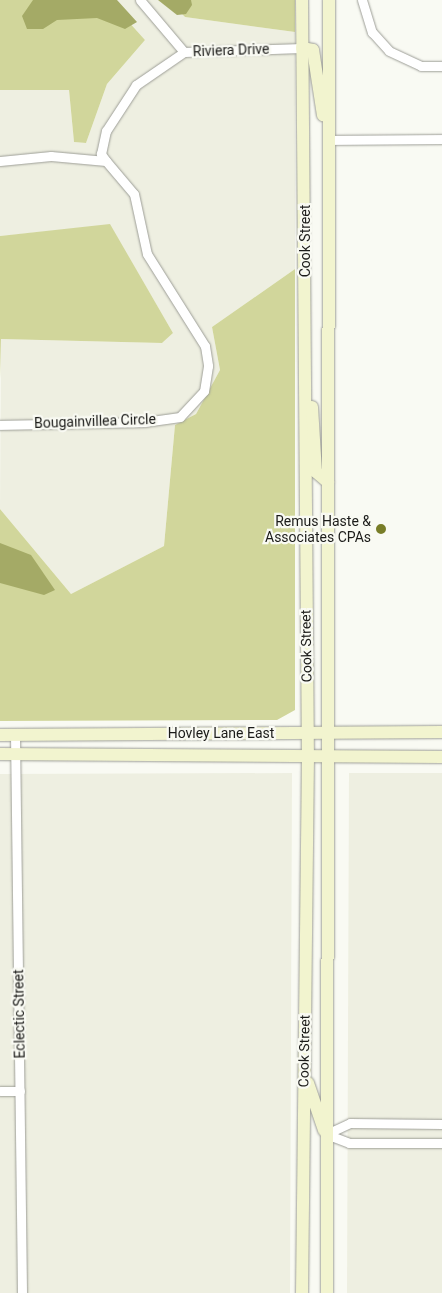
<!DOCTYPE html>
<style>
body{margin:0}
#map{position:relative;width:442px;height:1293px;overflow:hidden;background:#f9faf3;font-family:Roboto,sans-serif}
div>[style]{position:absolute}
.built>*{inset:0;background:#eeefe1}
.green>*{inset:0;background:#d1d69b}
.water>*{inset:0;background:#a4aa66}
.roads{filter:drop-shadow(0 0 1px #9d9e97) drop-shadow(0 0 1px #9d9e97)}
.street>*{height:9px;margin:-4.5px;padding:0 4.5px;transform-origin:4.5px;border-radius:4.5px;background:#fff}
.secondary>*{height:12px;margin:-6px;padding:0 6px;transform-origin:6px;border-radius:6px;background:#f2f4cf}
.dots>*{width:14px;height:14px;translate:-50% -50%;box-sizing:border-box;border:2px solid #f9faf3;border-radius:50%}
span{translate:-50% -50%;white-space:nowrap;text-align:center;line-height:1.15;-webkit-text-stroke:4.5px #f9faf3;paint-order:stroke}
.street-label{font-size:14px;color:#1b1b19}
.poi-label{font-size:14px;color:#1b1b19}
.right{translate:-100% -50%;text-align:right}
</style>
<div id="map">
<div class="built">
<i style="clip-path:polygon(109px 0,168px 0,185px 17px,295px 32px,295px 269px,212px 327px,220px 370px,196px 414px,175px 425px,164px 546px,71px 594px,0 509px,1px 339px,162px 343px,173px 333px,110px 225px,0 236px,0 90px,69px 90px,74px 142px,86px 143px,107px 84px,145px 40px)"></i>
<i style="clip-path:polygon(292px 773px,290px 1293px,0 1293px,0 774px)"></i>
<i style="clip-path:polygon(349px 773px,442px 773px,442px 1293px,347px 1293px)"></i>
</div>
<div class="green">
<i style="clip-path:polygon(0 0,109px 0,145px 40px,107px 84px,86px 143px,74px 142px,69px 90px,0 90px)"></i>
<i style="clip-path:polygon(168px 0,295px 0,295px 32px,185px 17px)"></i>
<i style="clip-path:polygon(110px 224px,173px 333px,162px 343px,1px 339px,0 379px,0 236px)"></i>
<i style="clip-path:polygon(295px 269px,295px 710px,277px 720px,0 721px,0 509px,71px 594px,164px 546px,175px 425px,196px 414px,220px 370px,212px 327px)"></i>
</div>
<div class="water">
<i style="clip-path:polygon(33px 0,117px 0,137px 22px,125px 29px,97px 18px,57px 20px,43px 29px,27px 29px,22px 16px)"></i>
<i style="clip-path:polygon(158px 0,191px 0,192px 5px,186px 14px,177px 15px)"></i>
<i style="clip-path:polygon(0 543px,31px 555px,55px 590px,44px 595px,0 583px)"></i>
</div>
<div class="roads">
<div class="street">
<i style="left:140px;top:0;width:68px;rotate:49.8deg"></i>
<i style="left:184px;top:52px;width:118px;rotate:-1.9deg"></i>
<i style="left:362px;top:0;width:34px;rotate:73deg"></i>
<i style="left:372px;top:32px;width:25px;rotate:48deg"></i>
<i style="left:389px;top:51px;width:35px;rotate:25deg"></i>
<i style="left:421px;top:66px;width:21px"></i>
<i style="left:328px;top:140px;width:114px;rotate:-0.5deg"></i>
<i style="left:0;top:161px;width:51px;rotate:-5.6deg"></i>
<i style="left:51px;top:156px;width:55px;rotate:5.2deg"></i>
<i style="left:106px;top:161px;width:43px;rotate:49.7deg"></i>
<i style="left:134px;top:194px;width:61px;rotate:77.8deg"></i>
<i style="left:147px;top:254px;width:109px;rotate:57.8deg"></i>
<i style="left:205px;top:346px;width:20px;rotate:81deg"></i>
<i style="left:208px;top:366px;width:25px;rotate:99deg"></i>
<i style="left:204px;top:391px;width:35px;rotate:133deg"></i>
<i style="left:180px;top:417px;width:36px;rotate:172deg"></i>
<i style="left:144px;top:422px;width:144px;rotate:178.8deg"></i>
<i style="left:106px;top:161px;width:9px;rotate:-126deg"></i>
<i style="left:101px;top:154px;width:24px;rotate:-78deg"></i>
<i style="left:106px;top:131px;width:55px;rotate:-56.9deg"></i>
<i style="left:136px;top:85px;width:58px;rotate:-34.5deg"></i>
<i style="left:15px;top:735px;width:558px;rotate:89.28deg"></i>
<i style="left:0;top:1091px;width:20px"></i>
<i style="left:442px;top:1124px;width:92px;rotate:-179.4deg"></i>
<i style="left:350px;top:1123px;width:26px;rotate:155deg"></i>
<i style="left:326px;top:1134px;width:25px;rotate:21deg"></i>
<i style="left:349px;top:1143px;width:93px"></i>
</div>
<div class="secondary">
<i style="left:302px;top:0;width:756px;rotate:89.55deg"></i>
<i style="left:308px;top:756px;width:537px;rotate:90.64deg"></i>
<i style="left:302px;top:48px;width:11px;rotate:10deg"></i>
<i style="left:313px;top:50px;width:66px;rotate:81.3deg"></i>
<i style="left:312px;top:407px;width:65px;rotate:86.5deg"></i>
<i style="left:316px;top:472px;width:16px;rotate:40deg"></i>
<i style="left:0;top:735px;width:442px;rotate:-0.4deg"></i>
<i style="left:0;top:754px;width:442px;rotate:0.4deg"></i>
<i style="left:308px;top:1083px;width:50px;rotate:71.2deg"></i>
<i style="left:327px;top:1293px;width:1293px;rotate:-89.91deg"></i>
</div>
</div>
<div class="dots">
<i style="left:381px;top:529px;background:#787d27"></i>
</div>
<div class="street-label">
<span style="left:231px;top:50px;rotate:-2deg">Riviera Drive</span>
<span style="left:305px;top:241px;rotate:-90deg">Cook Street</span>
<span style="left:95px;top:421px;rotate:-2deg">Bougainvillea Circle</span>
<span style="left:306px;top:646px;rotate:-91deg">Cook Street</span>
<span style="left:221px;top:733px">Hovley Lane East</span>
<span style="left:19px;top:1014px;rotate:-91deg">Eclectic Street</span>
<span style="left:304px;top:1051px;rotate:-89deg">Cook Street</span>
</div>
<div class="poi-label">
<span class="right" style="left:371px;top:529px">Remus Haste &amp;<br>Associates CPAs</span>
</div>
</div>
